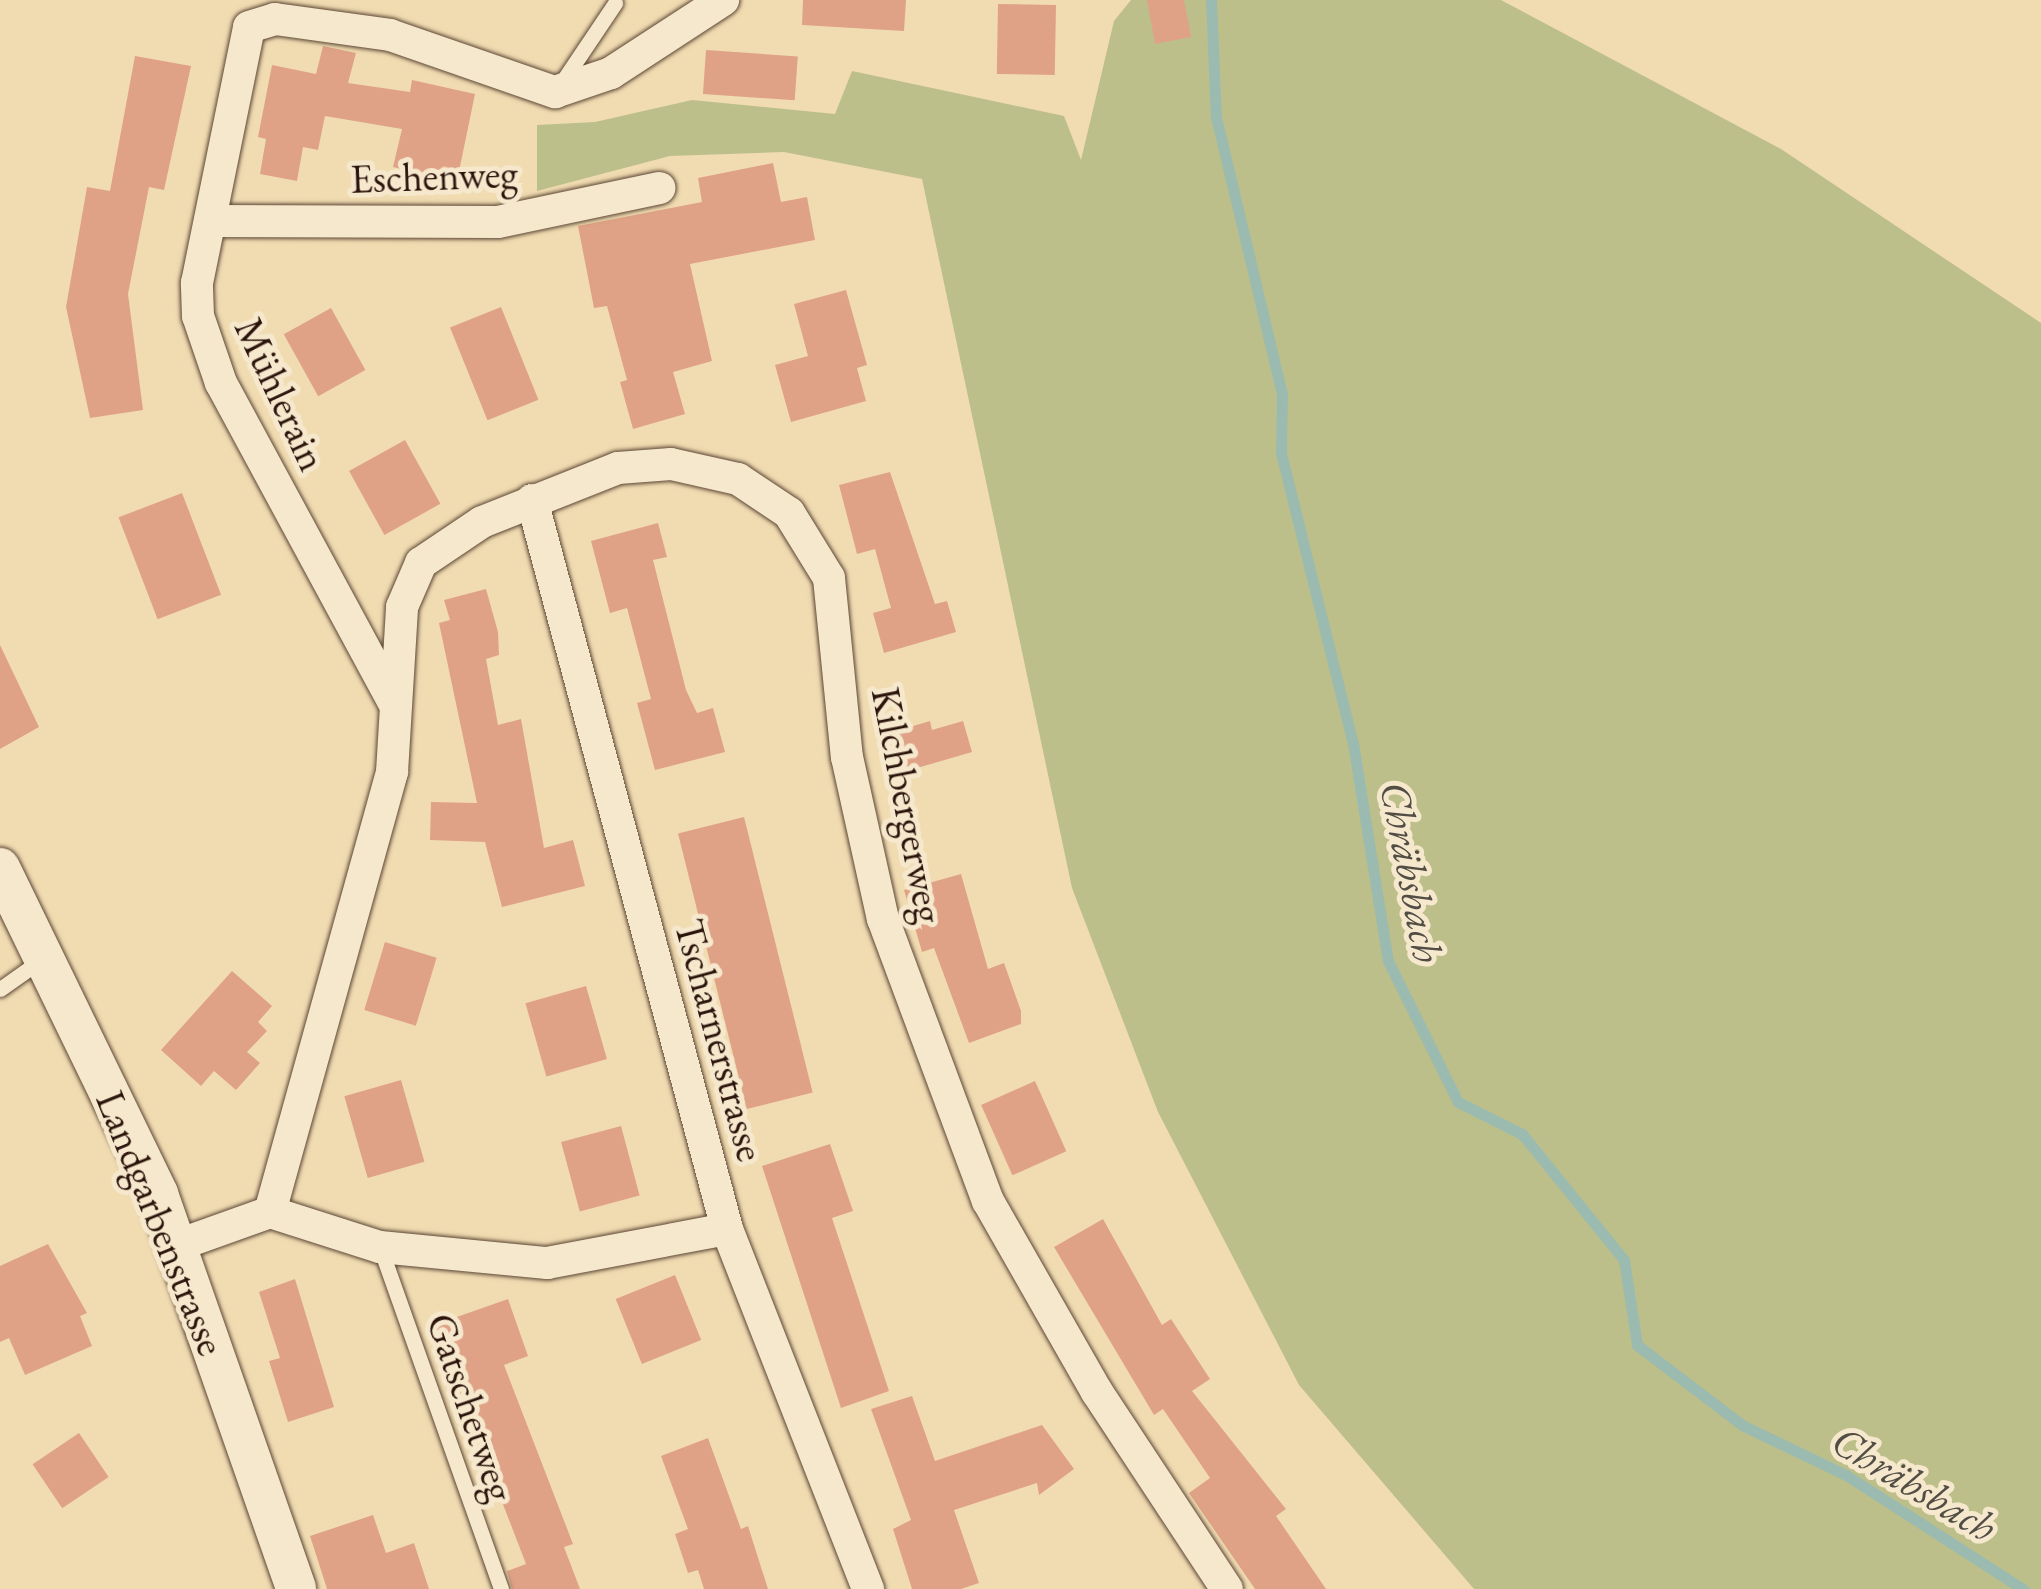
<!DOCTYPE html>
<meta charset="utf-8">
<style>
body{margin:0}
#map{position:relative;width:2041px;height:1589px;overflow:hidden;background:#f1dcb2;font-family:"EB Garamond",serif}
div>[style]{position:absolute}
[style*='--x']{left:calc(var(--x)*1px);top:calc(var(--y)*1px);width:calc(var(--w)*1px);rotate:calc(var(--a)*1deg)}
.green>*{inset:0;background:#bdbf8a}
.stream>*{height:11px;margin:-5.5px;padding:0 5.5px;transform-origin:5.5px;border-radius:5.5px;background:#9bbbb0}
.building>*{inset:0;background:#e0a286;transform-origin:0 0}
.roads{filter:drop-shadow(0 0 2px #5c4635) drop-shadow(0 0 2px #5c4635)}
.service>*{height:15px;margin:-7.5px;padding:0 7.5px;transform-origin:7.5px;border-radius:7.5px;background:#f6e8cd}
.minor>*{height:32px;margin:-16px;padding:0 16px;transform-origin:16px;border-radius:16px;background:#f6e8cd}
.tertiary>*{height:40px;margin:-20px;padding:0 20px;transform-origin:20px;border-radius:20px;background:#f6e8cd}
span{translate:-50% -50%;white-space:nowrap;text-align:center;line-height:1.15;-webkit-text-stroke:10px #f6e8cd;paint-order:stroke}
.street-label{font-size:40px;color:#2b140b}
.water-label{font-size:42px;color:#524e45;font-style:italic}
</style>
<div id="map">
<div class="green">
<i style="clip-path:polygon(1131px 0,1501px 0,1781px 149px,2041px 323px,2041px 1589px,1474px 1589px,1299px 1385px,1158px 1112px,1072px 888px,922px 179px,784px 152px,670px 156px,537px 191px,537px 125px,595px 122px,692px 100px,835px 114px,852px 71px,1064px 116px,1081px 160px,1114px 21px)"></i>
</div>
<div class="stream">
<i style="--x:1211;--y:0;--w:117;--a:87.6"></i>
<i style="--x:1216;--y:117;--w:285;--a:76.6"></i>
<i style="--x:1282;--y:394;--w:59;--a:91"></i>
<i style="--x:1281;--y:453;--w:299;--a:76.1"></i>
<i style="--x:1353;--y:743;--w:221;--a:80.9"></i>
<i style="--x:1388;--y:961;--w:157;--a:63.6"></i>
<i style="--x:1458;--y:1102;--w:72;--a:26.6"></i>
<i style="--x:1522;--y:1134;--w:162;--a:51"></i>
<i style="--x:1624;--y:1260;--w:86;--a:81.3"></i>
<i style="--x:1637;--y:1345;--w:132;--a:37.3"></i>
<i style="--x:1742;--y:1425;--w:115;--a:25.7"></i>
<i style="--x:1846;--y:1475;--w:211;--a:32.8"></i>
</div>
<div class="building">
<i style="clip-path:polygon(803px 0,906px 0,904px 31px,802px 25px)"></i>
<i style="clip-path:polygon(1147px 0,1184px 0,1191px 37px,1155px 44px)"></i>
<i style="left:998px;top:4px;width:58px;height:70px;rotate:1deg"></i>
<i style="clip-path:polygon(323px 46px,356px 53px,348px 83px,410px 92px,412px 80px,475px 94px,457px 181px,393px 167px,402px 129px,325px 116px,318px 150px,303px 147px,297px 181px,260px 174px,266px 139px,258px 137px,272px 65px,316px 74px)"></i>
<i style="left:706px;top:50px;width:92px;height:44px;rotate:4deg"></i>
<i style="clip-path:polygon(135px 56px,191px 66px,164px 190px,149px 187px,128px 294px,143px 410px,90px 418px,66px 307px,87px 187px,110px 191px)"></i>
<i style="clip-path:polygon(773px 163px,781px 202px,807px 197px,815px 240px,690px 264px,712px 361px,673px 372px,685px 414px,633px 429px,620px 382px,627px 380px,607px 306px,594px 308px,578px 226px,702px 202px,698px 178px)"></i>
<i style="clip-path:polygon(846px 290px,867px 365px,857px 368px,866px 401px,791px 422px,775px 365px,808px 356px,794px 304px)"></i>
<i style="left:501px;top:307px;width:100px;height:55px;rotate:68deg"></i>
<i style="left:331px;top:308px;width:71px;height:54px;rotate:61deg"></i>
<i style="left:405px;top:440px;width:73px;height:64px;rotate:61deg"></i>
<i style="clip-path:polygon(890px 472px,935px 604px,947px 601px,956px 632px,884px 653px,873px 613px,891px 608px,875px 549px,857px 554px,839px 485px)"></i>
<i style="left:182px;top:493px;width:109px;height:68px;rotate:69deg"></i>
<i style="clip-path:polygon(658px 523px,667px 557px,653px 560px,686px 690px,697px 713px,713px 708px,725px 752px,655px 770px,637px 703px,651px 699px,627px 608px,610px 613px,591px 541px)"></i>
<i style="clip-path:polygon(486px 589px,498px 632px,499px 655px,486px 659px,498px 725px,521px 719px,544px 848px,573px 840px,585px 886px,502px 907px,485px 842px,430px 840px,431px 802px,477px 803px,439px 623px,450px 620px,444px 600px)"></i>
<i style="clip-path:polygon(0 645px,39px 727px,0 749px)"></i>
<i style="clip-path:polygon(930px 721px,932px 730px,963px 721px,972px 752px,900px 773px,890px 733px)"></i>
<i style="left:744px;top:817px;width:284px;height:68px;rotate:76deg"></i>
<i style="clip-path:polygon(961px 874px,988px 969px,1004px 963px,1021px 1011px,1021px 1024px,969px 1043px,934px 948px,922px 952px,904px 890px)"></i>
<i style="left:385px;top:942px;width:54px;height:71px;rotate:17deg"></i>
<i style="clip-path:polygon(232px 971px,272px 1006px,258px 1022px,267px 1031px,247px 1052px,260px 1063px,236px 1090px,214px 1071px,201px 1086px,161px 1050px)"></i>
<i style="left:586px;top:986px;width:76px;height:63px;rotate:74deg"></i>
<i style="left:401px;top:1080px;width:85px;height:59px;rotate:74deg"></i>
<i style="left:1035px;top:1081px;width:77px;height:59px;rotate:66deg"></i>
<i style="left:621px;top:1126px;width:72px;height:62px;rotate:75deg"></i>
<i style="clip-path:polygon(830px 1144px,853px 1211px,832px 1218px,889px 1391px,841px 1408px,762px 1166px)"></i>
<i style="clip-path:polygon(1103px 1219px,1162px 1325px,1171px 1319px,1210px 1379px,1192px 1391px,1286px 1509px,1276px 1516px,1326px 1589px,1255px 1589px,1189px 1493px,1210px 1478px,1163px 1409px,1154px 1415px,1054px 1247px)"></i>
<i style="clip-path:polygon(48px 1244px,87px 1313px,80px 1316px,92px 1346px,25px 1375px,9px 1338px,0 1342px,0 1266px)"></i>
<i style="left:675px;top:1275px;width:70px;height:64px;rotate:68deg"></i>
<i style="clip-path:polygon(295px 1279px,334px 1407px,288px 1422px,269px 1361px,280px 1358px,259px 1292px)"></i>
<i style="clip-path:polygon(508px 1299px,528px 1356px,504px 1365px,573px 1544px,564px 1547px,580px 1589px,512px 1589px,507px 1571px,526px 1564px,434px 1325px)"></i>
<i style="clip-path:polygon(912px 1396px,935px 1461px,1042px 1425px,1074px 1469px,1039px 1495px,1037px 1483px,954px 1510px,979px 1583px,961px 1589px,912px 1589px,893px 1529px,911px 1520px,871px 1409px)"></i>
<i style="left:79px;top:1433px;width:53px;height:56px;rotate:56deg"></i>
<i style="clip-path:polygon(708px 1438px,741px 1529px,748px 1526px,768px 1589px,704px 1589px,698px 1570px,688px 1573px,675px 1534px,688px 1529px,661px 1456px)"></i>
<i style="clip-path:polygon(373px 1515px,386px 1553px,414px 1543px,429px 1589px,327px 1589px,310px 1536px)"></i>
</div>
<div class="roads">
<div class="service">
<i style="--x:560;--y:85;--w:99;--a:-56.1"></i>
<i style="--x:0;--y:989;--w:50;--a:-35.3"></i>
<i style="--x:380;--y:1247;--w:363;--a:70.5"></i>
</div>
<div class="minor">
<i style="--x:210;--y:221;--w:288;--a:0.2"></i>
<i style="--x:498;--y:222;--w:165;--a:-11.9"></i>
<i style="--x:532;--y:500;--w:755;--a:75.02"></i>
<i style="--x:727;--y:1229;--w:387;--a:68.6"></i>
<i style="--x:393;--y:701;--w:362;--a:-118.4"></i>
<i style="--x:221;--y:383;--w:71;--a:-108.9"></i>
<i style="--x:198;--y:316;--w:33;--a:-92"></i>
<i style="--x:197;--y:283;--w:261;--a:-78.5"></i>
<i style="--x:249;--y:27;--w:27;--a:-17"></i>
<i style="--x:275;--y:19;--w:116;--a:7.9"></i>
<i style="--x:390;--y:35;--w:175;--a:19.1"></i>
<i style="--x:555;--y:92;--w:59;--a:-18.7"></i>
<i style="--x:611;--y:73;--w:134;--a:-33.1"></i>
<i style="--x:270;--y:1212;--w:457;--a:-74.5"></i>
<i style="--x:392;--y:772;--w:165;--a:-86.5"></i>
<i style="--x:402;--y:607;--w:48;--a:-66.6"></i>
<i style="--x:421;--y:563;--w:73;--a:-33.9"></i>
<i style="--x:482;--y:522;--w:146;--a:-21.7"></i>
<i style="--x:618;--y:468;--w:53;--a:-4.3"></i>
<i style="--x:671;--y:464;--w:69;--a:12.6"></i>
<i style="--x:738;--y:479;--w:61;--a:33.7"></i>
<i style="--x:789;--y:513;--w:76;--a:58.4"></i>
<i style="--x:829;--y:578;--w:180;--a:84.3"></i>
<i style="--x:847;--y:757;--w:166;--a:77.5"></i>
<i style="--x:883;--y:919;--w:301;--a:69.6"></i>
<i style="--x:988;--y:1201;--w:220;--a:60.3"></i>
<i style="--x:1097;--y:1392;--w:236;--a:56.6"></i>
<i style="--x:178;--y:1245;--w:98;--a:-19.7"></i>
<i style="--x:270;--y:1212;--w:115;--a:17.7"></i>
<i style="--x:380;--y:1247;--w:168;--a:5.5"></i>
<i style="--x:547;--y:1263;--w:183;--a:-10.7"></i>
</div>
<div class="tertiary">
<i style="--x:0;--y:868;--w:362;--a:64.1"></i>
<i style="--x:158;--y:1194;--w:418;--a:70.7"></i>
</div>
</div>
<div class="street-label">
<span style="left:434px;top:176px;rotate:-2deg">Eschenweg</span>
<span style="left:281px;top:394px;rotate:65deg">Mühlerain</span>
<span style="left:908px;top:805px;rotate:79deg">Kilchbergerweg</span>
<span style="left:720px;top:1040px;rotate:75deg">Tscharnerstrasse</span>
<span style="left:161px;top:1223px;rotate:68deg">Landgarbenstrasse</span>
<span style="left:471px;top:1407px;rotate:71deg">Gatschetweg</span>
</div>
<div class="water-label">
<span style="left:1411px;top:872px;rotate:79deg">Chräbsbach</span>
<span style="left:1914px;top:1484px;rotate:31deg">Chräbsbach</span>
</div>
</div>
